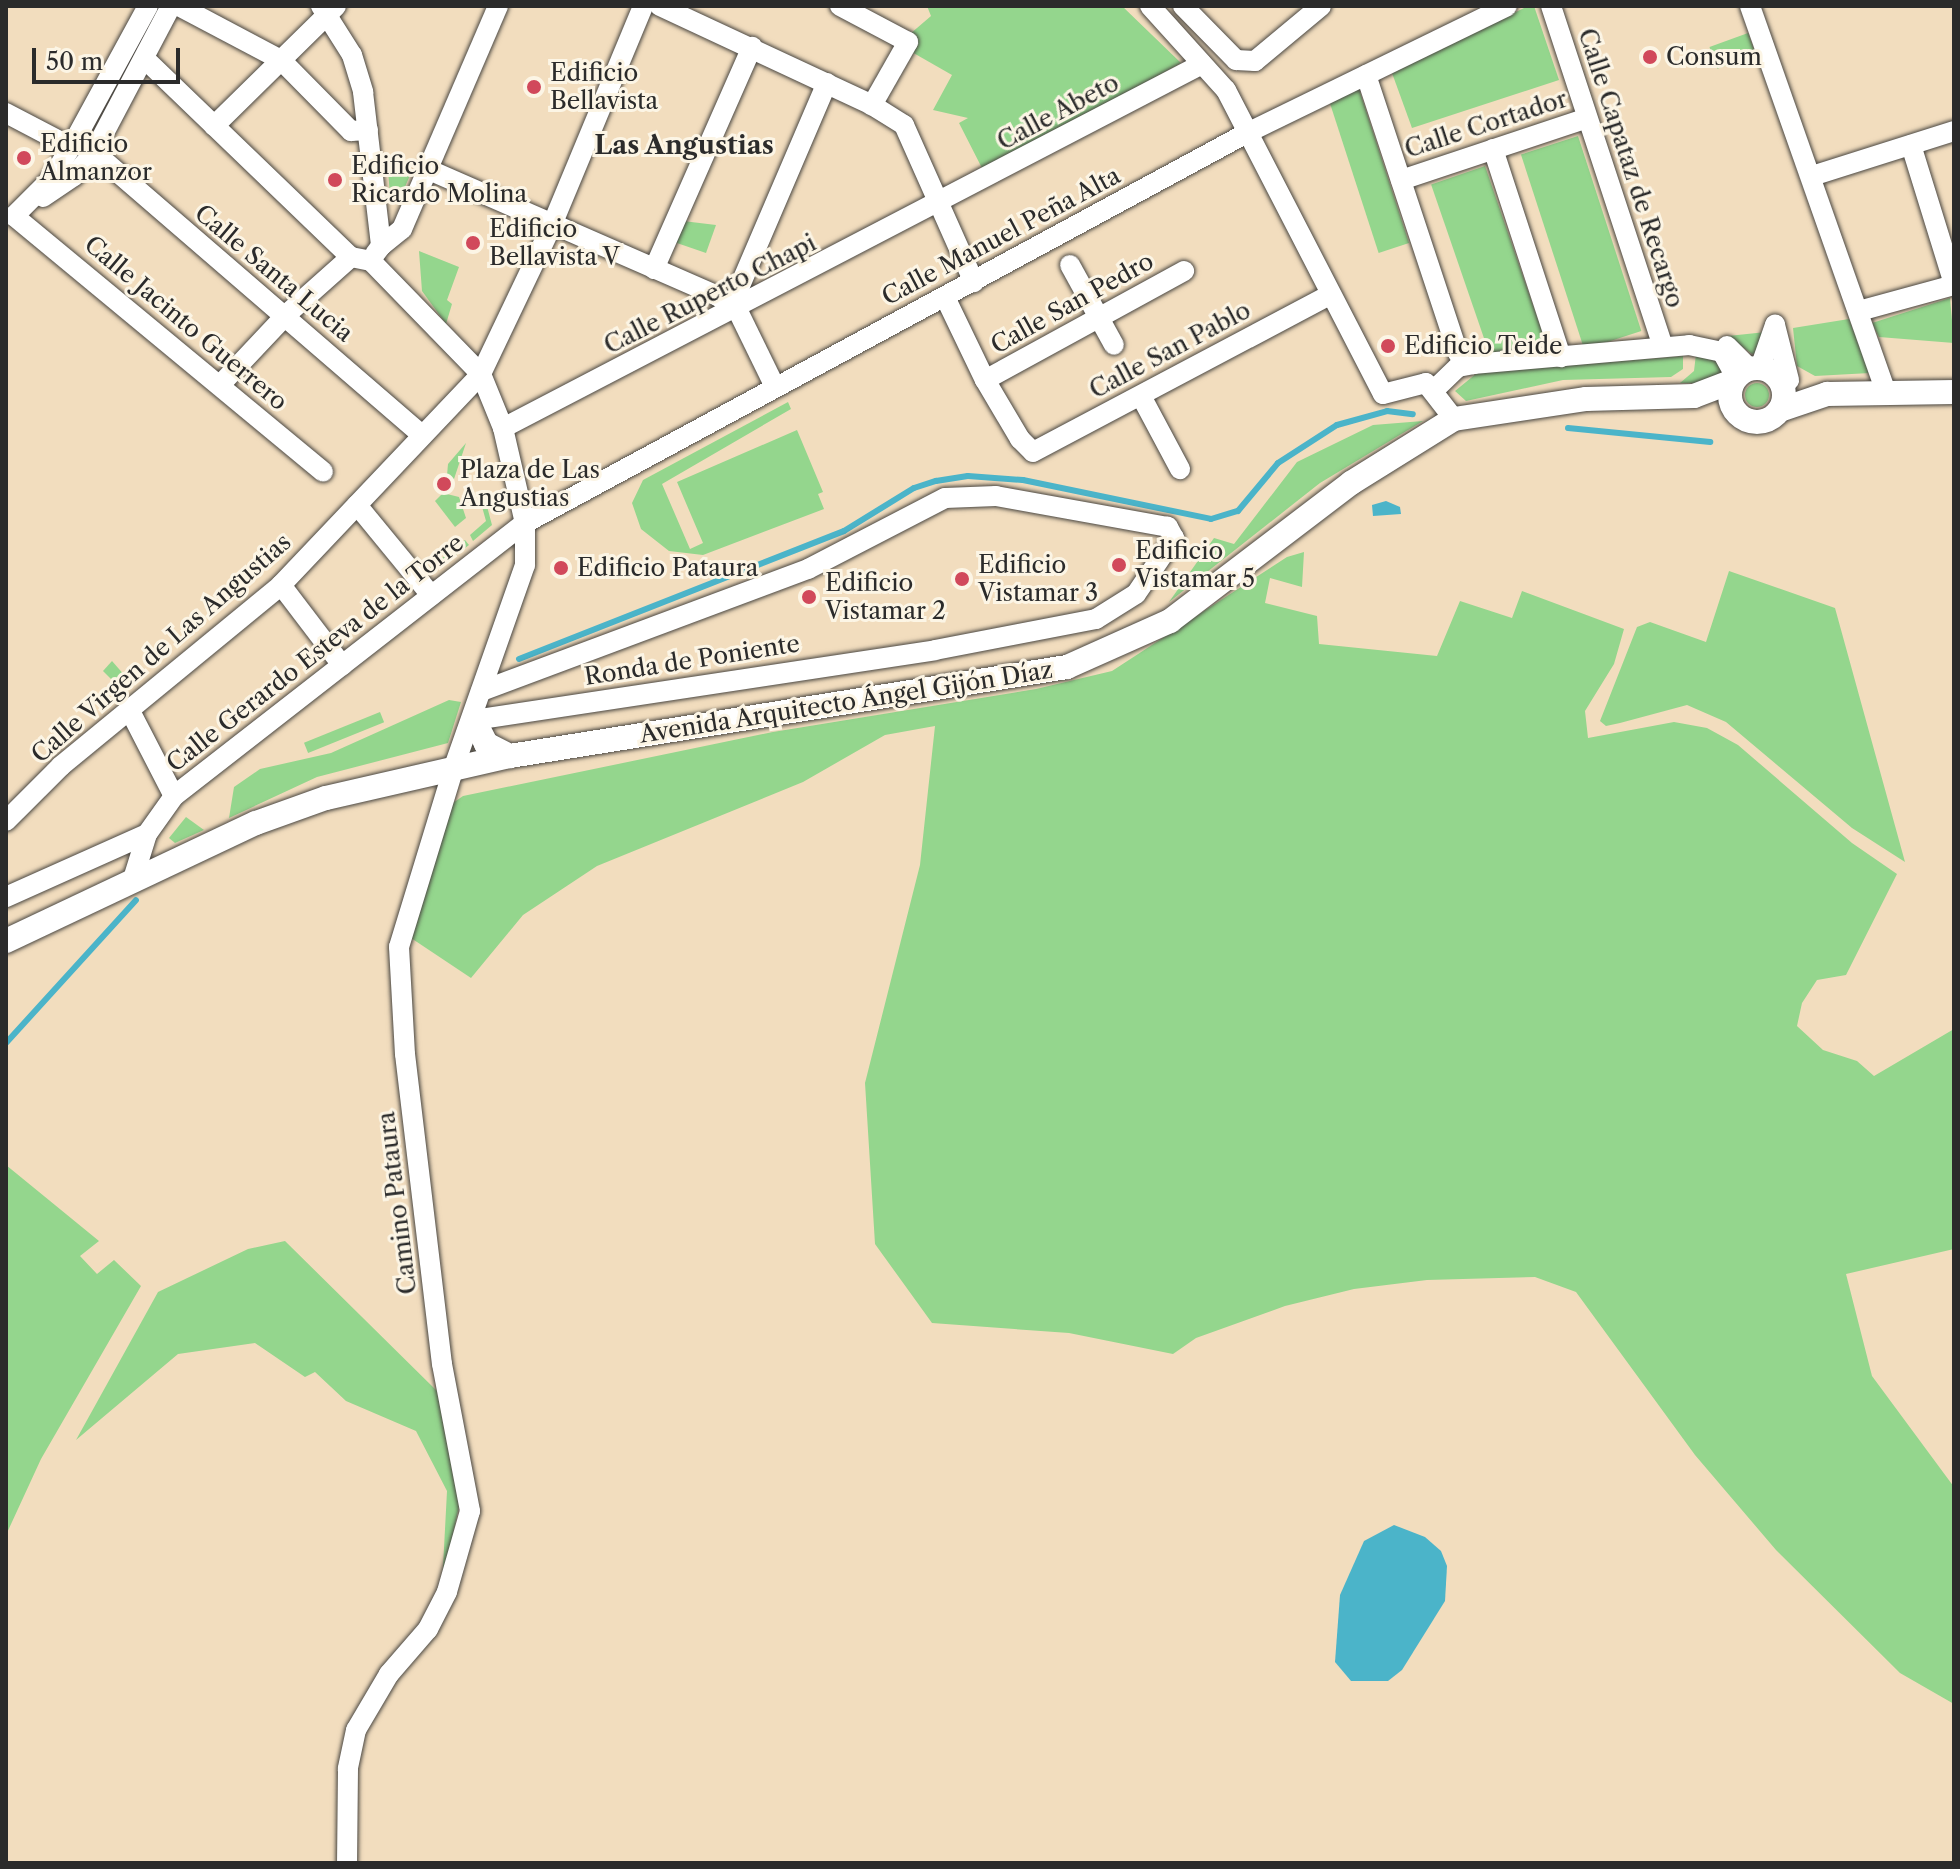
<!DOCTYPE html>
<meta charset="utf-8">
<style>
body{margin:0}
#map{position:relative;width:1960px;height:1869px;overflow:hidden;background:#f2ddbe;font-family:"Libre Caslon Text",serif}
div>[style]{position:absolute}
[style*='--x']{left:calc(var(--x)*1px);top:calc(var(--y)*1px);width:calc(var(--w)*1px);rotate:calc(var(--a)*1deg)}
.green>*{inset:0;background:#94d68d;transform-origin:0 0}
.round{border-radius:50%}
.water>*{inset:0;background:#4bb4c9}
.stream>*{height:6px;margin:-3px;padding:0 3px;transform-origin:3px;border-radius:3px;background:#4bb4c9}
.roads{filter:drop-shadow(0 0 2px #494641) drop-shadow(0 0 2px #494641)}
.minor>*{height:20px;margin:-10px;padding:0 10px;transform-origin:10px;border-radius:10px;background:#fff}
.major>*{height:24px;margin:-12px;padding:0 12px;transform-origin:12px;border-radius:12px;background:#fff}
.major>.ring{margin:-12px;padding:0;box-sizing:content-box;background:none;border:24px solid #fff;border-radius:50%}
.dots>*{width:22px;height:22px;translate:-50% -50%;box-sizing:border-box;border:4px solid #fcf5e5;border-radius:50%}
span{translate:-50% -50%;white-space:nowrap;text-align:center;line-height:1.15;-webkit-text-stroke:6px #fcf5e5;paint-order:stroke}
.poi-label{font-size:24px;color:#2b2b2b}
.left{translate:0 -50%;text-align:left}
.street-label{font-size:24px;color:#2b2b2b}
.neighbourhood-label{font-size:26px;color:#2b2b2b;font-weight:700}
.frame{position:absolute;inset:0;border:8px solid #2b2b2b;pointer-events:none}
.scale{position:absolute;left:32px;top:48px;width:148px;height:36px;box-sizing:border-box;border:4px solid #2b2b2b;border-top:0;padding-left:10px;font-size:24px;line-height:28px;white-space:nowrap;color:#2b2b2b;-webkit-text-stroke:6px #fcf5e5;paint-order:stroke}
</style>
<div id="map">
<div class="green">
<i style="clip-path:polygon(927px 6px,1122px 6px,1181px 63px,984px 172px,959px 123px,968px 118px,933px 110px,952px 75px,910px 51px,918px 39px,910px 34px,931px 16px)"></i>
<i style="clip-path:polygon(1528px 6px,1534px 6px,1559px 80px,1412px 128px,1392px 73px)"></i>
<i style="left:1748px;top:33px;width:23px;height:41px;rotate:70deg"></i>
<i style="left:1359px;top:89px;width:162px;height:32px;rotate:72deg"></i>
<i style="left:1578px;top:136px;width:205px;height:60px;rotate:72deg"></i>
<i style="clip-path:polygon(387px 160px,411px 173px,401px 196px,390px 194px)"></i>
<i style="left:1485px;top:166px;width:186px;height:57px;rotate:71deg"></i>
<i style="clip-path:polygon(683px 221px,716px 225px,706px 253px,674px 242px)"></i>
<i style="clip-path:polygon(419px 251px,459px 267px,447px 300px,452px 304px,446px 324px,422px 291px)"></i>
<i style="clip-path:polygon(1950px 298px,1954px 343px,1879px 337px,1872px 323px)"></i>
<i style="clip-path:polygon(1849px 319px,1870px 373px,1815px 376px,1797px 366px,1793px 328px)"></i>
<i style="clip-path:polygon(1766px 332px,1758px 353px,1752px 354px,1728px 336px)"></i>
<i style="clip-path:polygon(1696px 354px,1712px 354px,1723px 371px,1714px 383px,1680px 383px,1694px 371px)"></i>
<i style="clip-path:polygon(1683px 356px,1683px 369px,1671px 377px,1563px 380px,1466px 401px,1455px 391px,1477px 373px)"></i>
<i class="round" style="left:1745px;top:383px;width:24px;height:24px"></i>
<i style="clip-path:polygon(788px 402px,791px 409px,662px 484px,690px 549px,703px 543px,677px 482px,797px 430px,823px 492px,818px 494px,824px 509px,703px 555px,669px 551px,641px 529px,632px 503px,643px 480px)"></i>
<i style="clip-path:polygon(1423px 421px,1320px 483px,1169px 602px,1214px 538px,1234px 544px,1297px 462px,1373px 425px)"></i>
<i style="clip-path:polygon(466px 443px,451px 488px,446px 487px,448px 464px)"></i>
<i style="clip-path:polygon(443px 493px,459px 497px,466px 518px,455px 527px,435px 501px)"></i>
<i style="clip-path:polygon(484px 495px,492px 525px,473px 541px,470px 535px,486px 521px,479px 496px)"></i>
<i style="clip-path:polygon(465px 540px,469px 545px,431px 574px,424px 572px)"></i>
<i style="clip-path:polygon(1304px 552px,1302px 587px,1270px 578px,1265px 603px,1317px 616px,1319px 644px,1437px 656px,1460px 601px,1512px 618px,1522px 591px,1624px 629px,1614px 664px,1585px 711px,1588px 738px,1674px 722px,1707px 728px,1738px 745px,1852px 843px,1897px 874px,1846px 975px,1817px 980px,1802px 1003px,1797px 1026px,1823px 1050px,1857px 1061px,1874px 1076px,1954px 1029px,1954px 1249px,1846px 1274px,1872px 1376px,1954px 1487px,1954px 1704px,1900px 1673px,1776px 1550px,1695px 1455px,1576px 1292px,1535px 1277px,1427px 1280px,1354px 1289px,1285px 1306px,1196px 1338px,1173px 1354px,1069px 1333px,932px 1323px,875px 1244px,865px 1083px,920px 865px,935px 726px,885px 735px,803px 782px,597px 866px,523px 915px,471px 978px,411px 938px,453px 803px,463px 796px,773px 732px,1036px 689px,1112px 671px,1287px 557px)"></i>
<i style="clip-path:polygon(1729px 571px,1835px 608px,1905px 862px,1852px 828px,1726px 722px,1687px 705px,1620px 723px,1606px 726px,1600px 721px,1637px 627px,1650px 622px,1706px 642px)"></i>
<i style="clip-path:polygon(112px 661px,133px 685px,125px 693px,103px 671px)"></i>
<i style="clip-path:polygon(449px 700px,461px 702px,448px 743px,317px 777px,229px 818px,234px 787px,260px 769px,331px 753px)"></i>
<i style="left:380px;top:712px;width:11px;height:82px;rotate:68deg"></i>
<i style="clip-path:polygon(186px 817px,204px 830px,175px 843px,169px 838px)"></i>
<i style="clip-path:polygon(6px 1165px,99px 1241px,80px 1256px,97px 1274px,114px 1260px,141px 1286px,41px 1459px,6px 1535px)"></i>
<i style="clip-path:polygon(285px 1241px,437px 1391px,459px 1506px,442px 1586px,447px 1491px,416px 1431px,346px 1401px,315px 1372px,305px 1377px,255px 1343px,178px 1354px,76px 1440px,158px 1292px,248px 1249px)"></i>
</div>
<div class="water">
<i style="clip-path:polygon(1386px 501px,1400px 507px,1401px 514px,1373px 516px,1372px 505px)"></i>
<i style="clip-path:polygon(1394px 1525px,1425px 1537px,1441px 1551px,1447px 1566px,1445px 1601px,1402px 1670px,1388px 1681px,1351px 1681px,1335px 1662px,1340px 1595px,1364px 1541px)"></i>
</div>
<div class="stream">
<i style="--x:1568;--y:428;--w:143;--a:5.6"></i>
<i style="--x:519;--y:659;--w:349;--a:-21.5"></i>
<i style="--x:844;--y:531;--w:82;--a:-31.6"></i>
<i style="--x:914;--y:488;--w:23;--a:-18"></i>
<i style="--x:936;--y:481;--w:32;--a:-9"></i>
<i style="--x:968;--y:476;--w:55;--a:4.2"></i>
<i style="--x:1023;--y:480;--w:192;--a:11.7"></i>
<i style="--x:1211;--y:519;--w:28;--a:-17"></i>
<i style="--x:1238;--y:511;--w:62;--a:-50.2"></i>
<i style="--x:1278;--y:463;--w:70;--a:-32.8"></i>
<i style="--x:1337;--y:425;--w:52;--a:-15.6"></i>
<i style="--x:1387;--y:411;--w:26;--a:7"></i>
<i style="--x:6;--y:1043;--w:193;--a:-47.7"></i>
</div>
<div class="roads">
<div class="minor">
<i style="--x:148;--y:6;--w:161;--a:118.6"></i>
<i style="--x:71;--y:147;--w:39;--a:122"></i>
<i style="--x:50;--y:180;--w:51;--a:135"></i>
<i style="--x:14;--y:216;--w:401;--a:39.6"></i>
<i style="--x:179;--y:6;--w:115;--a:27.9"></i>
<i style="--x:281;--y:60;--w:100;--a:45.4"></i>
<i style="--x:351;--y:131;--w:17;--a:-3"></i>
<i style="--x:321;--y:6;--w:58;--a:57.7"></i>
<i style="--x:352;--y:55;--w:39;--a:73"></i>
<i style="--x:363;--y:92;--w:155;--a:83.3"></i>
<i style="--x:381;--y:246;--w:10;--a:127"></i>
<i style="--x:660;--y:6;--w:234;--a:25"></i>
<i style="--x:872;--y:105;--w:38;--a:32"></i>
<i style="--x:904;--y:125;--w:172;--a:66"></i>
<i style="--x:840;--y:6;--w:77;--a:27.9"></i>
<i style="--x:908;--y:42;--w:73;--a:119.7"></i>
<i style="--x:1150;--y:6;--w:113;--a:47.9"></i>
<i style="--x:1226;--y:90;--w:342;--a:62.7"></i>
<i style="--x:1383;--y:394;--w:44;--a:-14.3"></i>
<i style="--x:1426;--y:383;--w:46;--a:52.1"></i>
<i style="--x:1183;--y:6;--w:76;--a:45.5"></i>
<i style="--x:1236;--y:60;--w:19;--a:3"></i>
<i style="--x:1255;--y:61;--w:86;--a:-39.8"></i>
<i style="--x:1551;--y:6;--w:359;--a:71.8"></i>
<i style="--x:1750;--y:6;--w:409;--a:70.6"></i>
<i style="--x:146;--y:60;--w:284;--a:43.9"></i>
<i style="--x:351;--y:257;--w:20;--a:11"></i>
<i style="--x:371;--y:261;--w:158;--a:45.8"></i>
<i style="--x:481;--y:374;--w:58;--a:67.8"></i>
<i style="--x:503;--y:428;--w:98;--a:77"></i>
<i style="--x:525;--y:523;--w:42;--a:90"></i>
<i style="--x:525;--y:565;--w:214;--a:109.4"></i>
<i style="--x:454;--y:767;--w:188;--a:107"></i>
<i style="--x:399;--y:947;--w:107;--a:86.8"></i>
<i style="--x:405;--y:1054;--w:312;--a:83.2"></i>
<i style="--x:442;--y:1364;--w:150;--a:79.2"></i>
<i style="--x:470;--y:1511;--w:84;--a:105.9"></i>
<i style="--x:447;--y:1592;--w:42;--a:117.2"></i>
<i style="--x:428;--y:1629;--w:60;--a:130.9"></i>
<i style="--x:389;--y:1674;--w:65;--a:120.5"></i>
<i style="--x:356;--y:1730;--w:40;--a:102"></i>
<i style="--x:348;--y:1769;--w:94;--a:90.6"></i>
<i style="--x:1366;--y:75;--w:293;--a:71.7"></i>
<i style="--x:1458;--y:353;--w:19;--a:36"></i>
<i style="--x:6;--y:113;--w:73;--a:27.6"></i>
<i style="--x:214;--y:126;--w:171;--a:-44.5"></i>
<i style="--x:1911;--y:145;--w:145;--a:72.8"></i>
<i style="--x:1493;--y:149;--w:219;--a:71.9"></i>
<i style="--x:94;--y:152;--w:432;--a:40.8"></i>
<i style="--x:427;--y:169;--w:315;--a:23.6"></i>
<i style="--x:716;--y:295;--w:25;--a:34"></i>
<i style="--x:737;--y:309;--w:87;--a:64"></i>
<i style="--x:1812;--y:176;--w:149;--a:-17.6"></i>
<i style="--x:1401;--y:180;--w:196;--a:-18.4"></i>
<i style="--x:43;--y:197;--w:37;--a:-34"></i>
<i style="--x:74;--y:176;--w:31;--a:-50"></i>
<i style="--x:94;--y:152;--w:165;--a:-62.2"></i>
<i style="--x:381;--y:246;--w:27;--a:-39"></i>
<i style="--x:402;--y:229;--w:243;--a:-66.7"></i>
<i style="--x:1070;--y:265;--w:91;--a:61.2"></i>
<i style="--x:654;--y:269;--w:243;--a:-66.2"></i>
<i style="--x:945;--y:297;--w:92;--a:64.3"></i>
<i style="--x:985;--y:380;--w:69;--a:59.3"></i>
<i style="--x:1020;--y:439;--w:18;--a:45"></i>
<i style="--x:1033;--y:452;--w:337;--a:-27.9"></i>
<i style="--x:737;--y:309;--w:21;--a:-85"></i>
<i style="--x:739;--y:288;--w:223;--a:-66.8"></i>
<i style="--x:1859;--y:311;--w:98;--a:-15.3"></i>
<i style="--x:1775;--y:325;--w:57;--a:75.7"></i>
<i style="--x:1727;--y:346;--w:33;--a:45"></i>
<i style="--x:1760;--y:368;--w:46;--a:-70.8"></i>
<i style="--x:985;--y:380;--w:227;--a:-28.7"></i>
<i style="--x:221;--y:384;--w:96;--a:-46.7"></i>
<i style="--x:287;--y:314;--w:86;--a:-41.7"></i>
<i style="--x:1433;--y:391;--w:35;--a:-44"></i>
<i style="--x:1458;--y:367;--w:15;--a:-11"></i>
<i style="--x:1473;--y:364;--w:217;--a:-5"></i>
<i style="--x:1689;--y:345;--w:34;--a:12"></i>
<i style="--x:1722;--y:352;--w:29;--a:61"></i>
<i style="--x:1141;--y:396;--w:83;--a:61.9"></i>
<i style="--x:503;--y:428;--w:788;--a:-27.51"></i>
<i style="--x:357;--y:505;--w:117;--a:50.6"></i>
<i style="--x:281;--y:585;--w:101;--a:52.7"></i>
<i style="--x:129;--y:709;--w:98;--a:62.7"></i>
<i style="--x:474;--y:720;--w:466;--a:-8.6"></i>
<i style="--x:935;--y:650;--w:164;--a:-10.9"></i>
<i style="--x:1096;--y:619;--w:47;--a:-32"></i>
<i style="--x:1136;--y:594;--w:68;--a:-55.8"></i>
<i style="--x:1174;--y:538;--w:13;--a:-119"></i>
<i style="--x:1168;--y:527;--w:175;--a:-169.8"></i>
<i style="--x:996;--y:496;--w:51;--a:177.8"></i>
<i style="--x:945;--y:498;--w:154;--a:152.6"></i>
<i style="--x:808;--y:569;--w:349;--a:159.5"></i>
<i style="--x:6;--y:821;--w:78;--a:-45"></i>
<i style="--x:61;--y:766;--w:285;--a:-39.4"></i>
<i style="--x:281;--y:585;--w:291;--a:-46.5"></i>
<i style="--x:481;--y:374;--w:165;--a:-64.5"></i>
<i style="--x:552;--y:225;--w:237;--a:-67.4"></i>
<i style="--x:133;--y:879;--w:47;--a:-72.7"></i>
<i style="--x:147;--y:834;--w:47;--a:-54.6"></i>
<i style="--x:174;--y:796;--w:445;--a:-37.9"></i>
<i style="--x:525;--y:523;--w:821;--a:-28.38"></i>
<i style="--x:1247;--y:133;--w:289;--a:-26"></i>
<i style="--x:6;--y:897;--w:154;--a:-24.1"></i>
</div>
<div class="major">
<i class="ring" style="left:1730px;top:368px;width:30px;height:30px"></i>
<i style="--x:1780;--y:410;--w:50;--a:-18.8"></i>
<i style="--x:1827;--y:394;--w:127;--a:-0.9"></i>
<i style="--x:474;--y:720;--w:27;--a:63"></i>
<i style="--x:486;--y:744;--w:27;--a:27"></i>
<i style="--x:6;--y:941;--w:276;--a:-25.3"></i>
<i style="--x:256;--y:823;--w:74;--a:-19.7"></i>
<i style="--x:326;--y:798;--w:189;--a:-12.9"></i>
<i style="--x:510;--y:756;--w:564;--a:-9.08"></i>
<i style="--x:1067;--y:667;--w:113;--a:-24.1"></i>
<i style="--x:1170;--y:621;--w:228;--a:-37.3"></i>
<i style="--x:1351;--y:483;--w:121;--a:-31.9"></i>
<i style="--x:1454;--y:419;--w:134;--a:-8.6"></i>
<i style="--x:1586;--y:399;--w:108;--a:-1.6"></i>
<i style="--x:1694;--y:396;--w:42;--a:-21"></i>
</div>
</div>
<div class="dots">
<i style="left:1650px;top:57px;background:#d1495b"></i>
<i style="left:534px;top:87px;background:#d1495b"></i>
<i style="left:24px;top:158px;background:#d1495b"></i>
<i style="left:335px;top:180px;background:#d1495b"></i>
<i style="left:473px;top:243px;background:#d1495b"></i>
<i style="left:1388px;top:346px;background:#d1495b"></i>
<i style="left:444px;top:484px;background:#d1495b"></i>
<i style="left:1119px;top:565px;background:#d1495b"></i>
<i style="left:561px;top:568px;background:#d1495b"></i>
<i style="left:962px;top:579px;background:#d1495b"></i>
<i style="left:809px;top:597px;background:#d1495b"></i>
</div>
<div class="poi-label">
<span class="left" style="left:1666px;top:57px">Consum</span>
<span class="left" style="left:550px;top:87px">Edificio<br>Bellavista</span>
<span class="left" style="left:40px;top:158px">Edificio<br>Almanzor</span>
<span class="left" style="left:351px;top:180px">Edificio<br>Ricardo Molina</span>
<span class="left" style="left:489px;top:243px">Edificio<br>Bellavista V</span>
<span class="left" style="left:1404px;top:346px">Edificio Teide</span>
<span class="left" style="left:460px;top:484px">Plaza de Las<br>Angustias</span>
<span class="left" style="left:1135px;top:565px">Edificio<br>Vistamar 5</span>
<span class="left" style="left:978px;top:579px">Edificio<br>Vistamar 3</span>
<span class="left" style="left:577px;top:568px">Edificio Pataura</span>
<span class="left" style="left:825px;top:597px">Edificio<br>Vistamar 2</span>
</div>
<div class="street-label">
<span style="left:1058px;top:112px;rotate:-28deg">Calle Abeto</span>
<span style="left:1486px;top:124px;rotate:-18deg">Calle Cortador</span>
<span style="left:1631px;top:168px;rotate:72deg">Calle Capataz de Recargo</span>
<span style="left:1001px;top:236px;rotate:-28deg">Calle Manuel Peña Alta</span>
<span style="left:274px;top:273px;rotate:40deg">Calle Santa Lucia</span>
<span style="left:710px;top:294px;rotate:-27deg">Calle Ruperto Chapi</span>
<span style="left:1072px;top:303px;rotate:-29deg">Calle San Pedro</span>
<span style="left:186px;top:323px;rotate:40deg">Calle Jacinto Guerrero</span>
<span style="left:1170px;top:350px;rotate:-28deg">Calle San Pablo</span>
<span style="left:161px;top:648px;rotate:-41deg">Calle Virgen de Las Angustias</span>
<span style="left:315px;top:653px;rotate:-38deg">Calle Gerardo Esteva de la Torre</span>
<span style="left:692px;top:660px;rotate:-9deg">Ronda de Poniente</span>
<span style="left:846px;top:702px;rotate:-9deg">Avenida Arquitecto Ángel Gijón Díaz</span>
<span style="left:397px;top:1203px;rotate:-97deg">Camino Pataura</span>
</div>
<div class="neighbourhood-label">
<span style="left:684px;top:146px">Las Angustias</span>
</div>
<div class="frame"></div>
<div class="scale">50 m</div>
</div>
